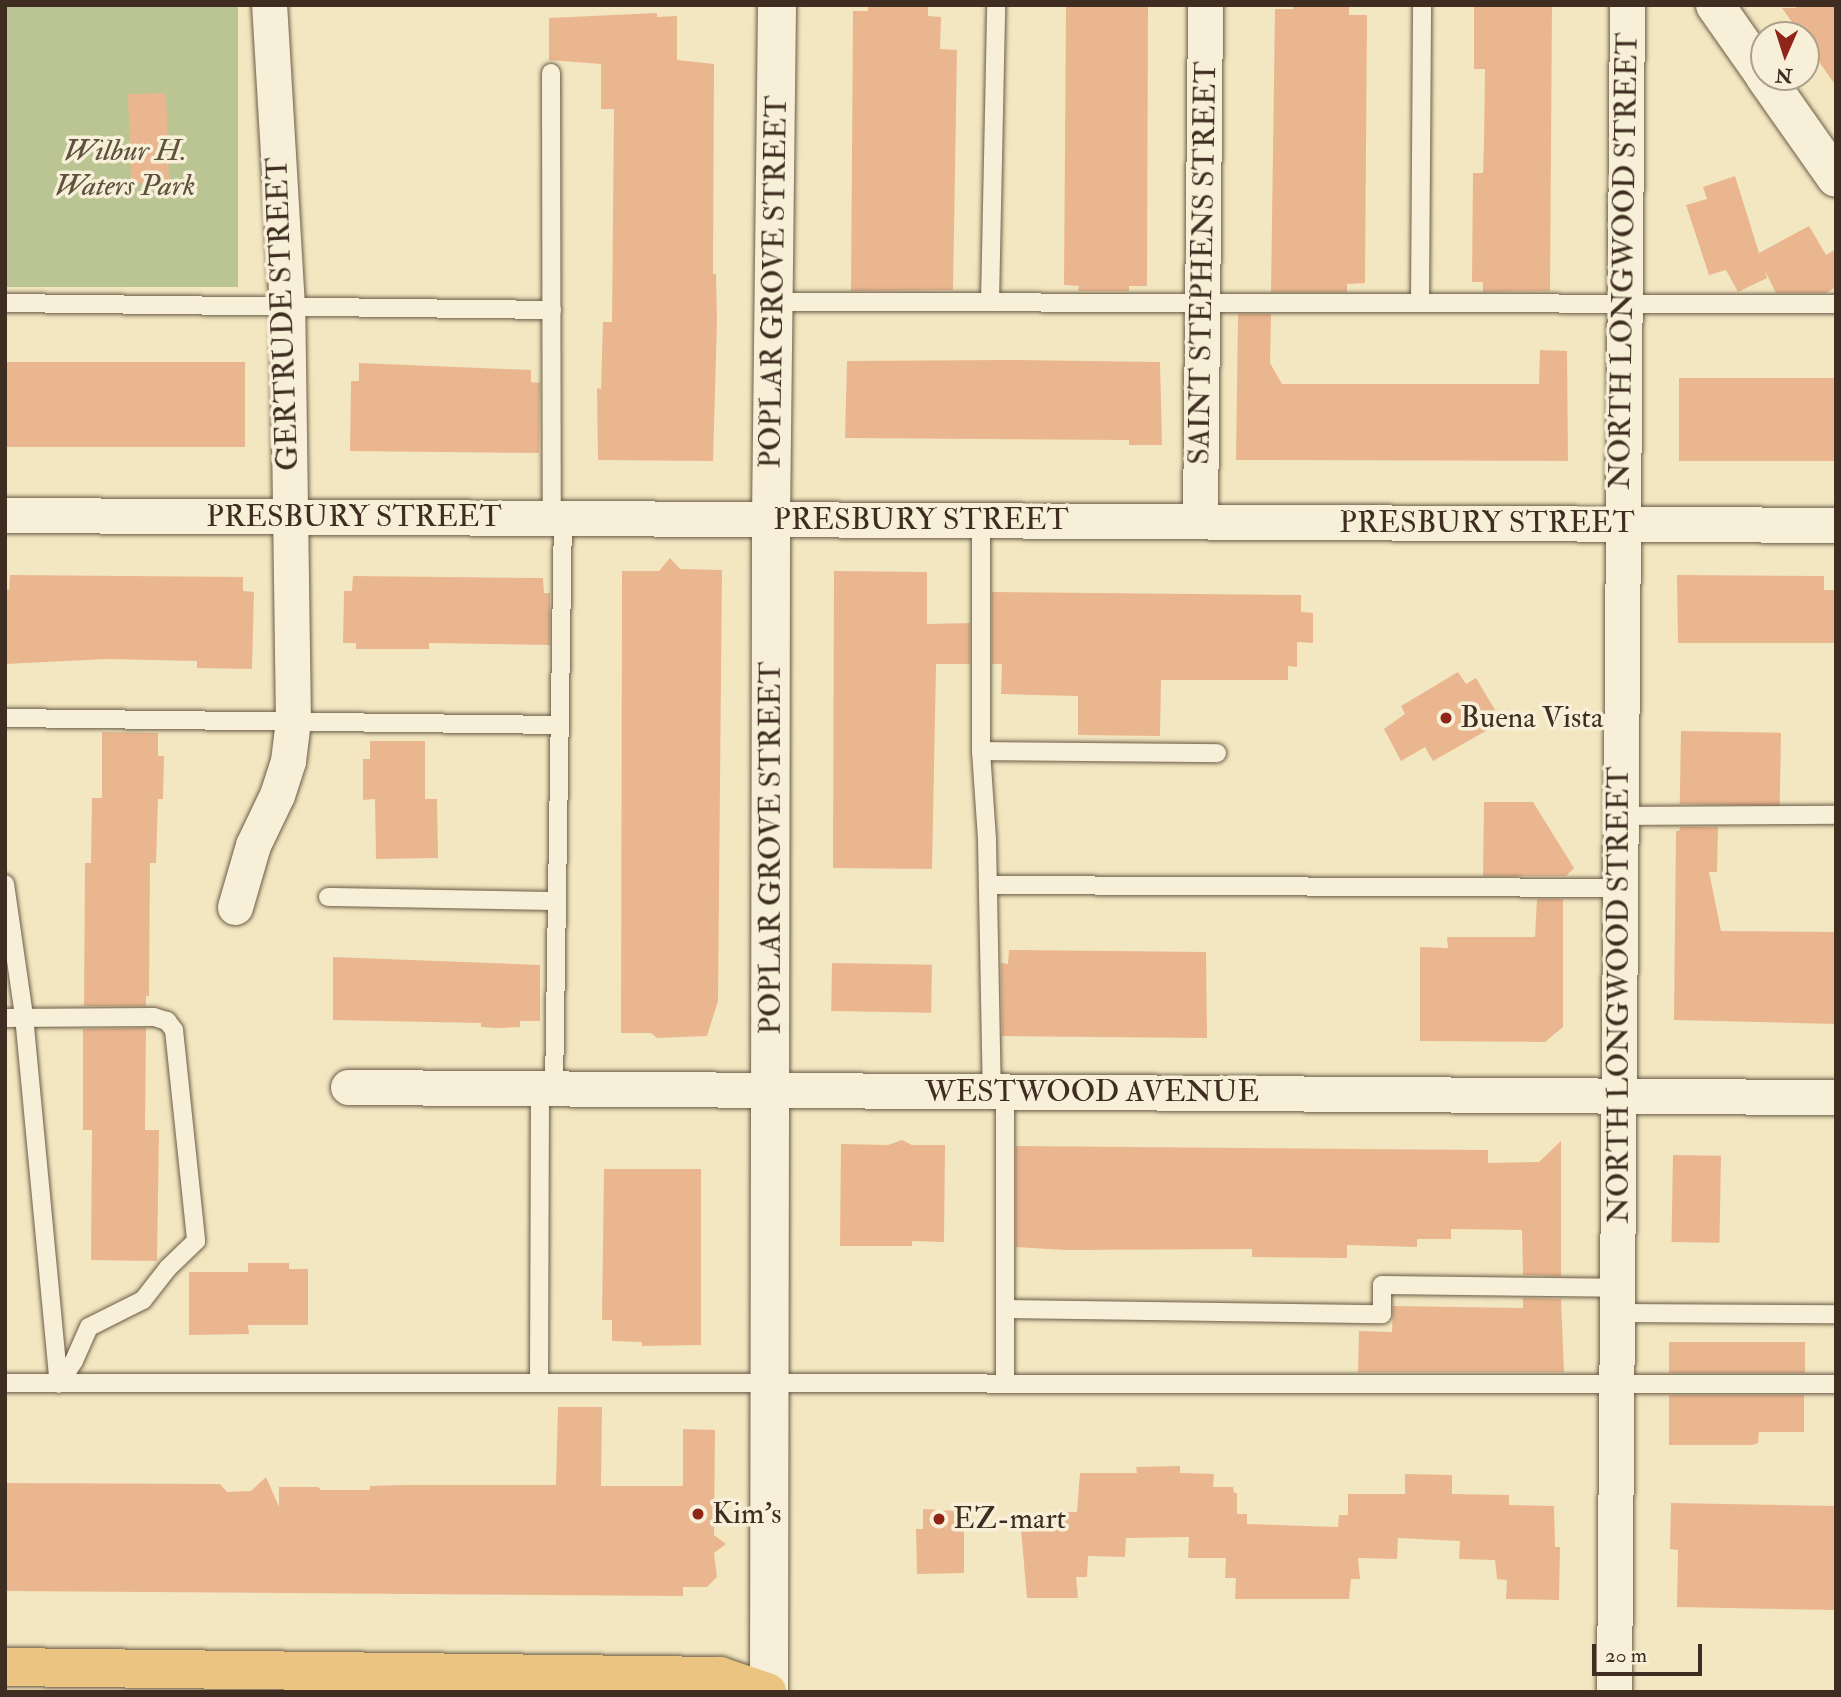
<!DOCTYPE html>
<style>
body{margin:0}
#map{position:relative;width:1841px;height:1697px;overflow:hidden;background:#f3e7c1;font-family:"IM FELL Double Pica",serif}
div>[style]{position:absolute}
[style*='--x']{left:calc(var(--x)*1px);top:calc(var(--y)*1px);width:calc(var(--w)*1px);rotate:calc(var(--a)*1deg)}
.green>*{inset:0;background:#bac593;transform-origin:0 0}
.building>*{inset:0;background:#eab68f;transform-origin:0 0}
.roads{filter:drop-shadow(0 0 2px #6b5c48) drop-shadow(0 0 2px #6b5c48)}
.service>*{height:18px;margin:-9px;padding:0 9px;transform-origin:9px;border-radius:9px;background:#f7efd7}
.minor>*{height:35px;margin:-17.5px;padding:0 17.5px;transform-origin:17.5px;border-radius:17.5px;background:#f7efd7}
.tertiary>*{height:38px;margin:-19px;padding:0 19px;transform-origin:19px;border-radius:19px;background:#f7efd7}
.secondary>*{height:38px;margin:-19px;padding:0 19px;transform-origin:19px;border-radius:19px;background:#f7efd7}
.primary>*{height:38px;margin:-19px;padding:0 19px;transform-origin:19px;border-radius:19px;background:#eac480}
.dots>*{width:19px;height:19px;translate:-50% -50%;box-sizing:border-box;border:4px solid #f7efd7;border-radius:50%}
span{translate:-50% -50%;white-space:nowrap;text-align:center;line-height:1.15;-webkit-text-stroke:7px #f7efd7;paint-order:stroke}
.park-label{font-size:30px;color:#5d533d;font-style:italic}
.street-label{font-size:30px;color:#3e2d20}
.poi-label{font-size:30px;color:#3e2d20}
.left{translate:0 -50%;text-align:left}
.frame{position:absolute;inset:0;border:7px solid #3e2d20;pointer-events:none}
.north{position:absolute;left:1750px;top:21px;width:70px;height:70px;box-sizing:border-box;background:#f7efd7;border:2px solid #ada18e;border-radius:50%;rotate:183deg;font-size:19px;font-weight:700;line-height:28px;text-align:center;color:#3e2d20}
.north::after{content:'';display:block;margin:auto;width:24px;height:32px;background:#8f2418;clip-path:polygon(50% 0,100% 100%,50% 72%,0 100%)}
.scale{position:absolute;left:1592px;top:1644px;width:110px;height:32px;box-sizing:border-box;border:4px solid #3e2d20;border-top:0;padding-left:9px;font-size:21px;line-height:24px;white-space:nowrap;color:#3e2d20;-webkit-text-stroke:5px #f7efd7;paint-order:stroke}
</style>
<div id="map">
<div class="green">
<i style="left:5px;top:5px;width:233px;height:282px"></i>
</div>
<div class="building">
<i style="clip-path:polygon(868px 5px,928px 5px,928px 16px,941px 17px,940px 49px,957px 50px,953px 290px,851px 291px,853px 11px,868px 11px)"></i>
<i style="clip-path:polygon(1148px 5px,1147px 286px,1129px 286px,1129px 291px,1078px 291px,1079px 286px,1064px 285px,1066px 7px)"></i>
<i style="clip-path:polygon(1293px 5px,1349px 5px,1349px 15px,1367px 15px,1365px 283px,1347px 284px,1347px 292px,1271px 292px,1275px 9px,1293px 9px)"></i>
<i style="clip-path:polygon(1474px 5px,1552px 5px,1550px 291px,1483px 292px,1483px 282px,1472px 282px,1473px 173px,1483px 173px,1484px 143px,1485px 69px,1474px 69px)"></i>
<i style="clip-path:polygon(1796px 5px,1836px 5px,1836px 86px,1806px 43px,1806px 35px,1801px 35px,1782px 8px,1796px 8px)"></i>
<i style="clip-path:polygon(657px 13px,657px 17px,677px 16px,677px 60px,714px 64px,713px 274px,716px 274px,717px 320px,713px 461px,598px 460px,597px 388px,601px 389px,603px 322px,612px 322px,614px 109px,601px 109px,601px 64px,549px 60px,549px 18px)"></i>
<i style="left:166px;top:93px;width:89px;height:38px;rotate:88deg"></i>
<i style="clip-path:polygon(1735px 176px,1759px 253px,1809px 226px,1826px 255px,1836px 249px,1836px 287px,1826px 293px,1776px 293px,1765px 271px,1767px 278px,1738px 292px,1726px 270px,1709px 275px,1686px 205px,1707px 199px,1703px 187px)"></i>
<i style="clip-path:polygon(1238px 314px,1271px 314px,1270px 363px,1282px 384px,1539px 384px,1540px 350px,1567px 351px,1568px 461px,1236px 460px)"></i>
<i style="clip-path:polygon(1009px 360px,1160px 362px,1162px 445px,1129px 445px,1129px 440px,845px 438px,847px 361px)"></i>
<i style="left:5px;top:362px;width:240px;height:85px"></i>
<i style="clip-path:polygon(359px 363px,531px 370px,531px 382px,540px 383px,539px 453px,350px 451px,351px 381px,359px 381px)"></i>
<i style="left:1679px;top:378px;width:157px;height:83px"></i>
<i style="clip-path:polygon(670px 558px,680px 569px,722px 570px,718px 1001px,707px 1036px,657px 1038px,651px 1033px,621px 1033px,622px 571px,659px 571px)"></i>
<i style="clip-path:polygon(834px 571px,927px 572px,927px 624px,970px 623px,970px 664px,936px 664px,932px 869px,833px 868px)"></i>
<i style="clip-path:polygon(10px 575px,243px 577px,243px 591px,254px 592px,252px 669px,197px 668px,197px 661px,107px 659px,5px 664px,5px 589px,9px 590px)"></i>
<i style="clip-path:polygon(1677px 575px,1824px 576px,1824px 590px,1836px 590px,1836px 643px,1678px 643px)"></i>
<i style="clip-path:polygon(353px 576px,543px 578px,544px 593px,550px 593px,550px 645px,429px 643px,429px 649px,356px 649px,356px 643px,343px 643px,344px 591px,352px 591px)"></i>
<i style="clip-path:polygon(992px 592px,1301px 595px,1301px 612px,1313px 613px,1313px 643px,1297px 642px,1297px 667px,1288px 666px,1288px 680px,1161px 680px,1160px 736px,1078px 735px,1078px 696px,1001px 694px,1002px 664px,992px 664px)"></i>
<i style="clip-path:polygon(1458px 672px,1466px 684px,1476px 678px,1495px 710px,1484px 716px,1491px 728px,1433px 761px,1425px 747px,1401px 761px,1384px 729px,1405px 714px,1401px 706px)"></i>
<i style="left:1681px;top:731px;width:100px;height:73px;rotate:1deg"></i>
<i style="clip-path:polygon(102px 732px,158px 733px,158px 756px,164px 756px,163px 799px,158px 799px,156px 863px,150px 863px,149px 996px,146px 996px,146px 1006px,84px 1006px,85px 863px,91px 863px,92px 798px,102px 798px)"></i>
<i style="clip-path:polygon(370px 741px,425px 741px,425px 799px,437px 799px,438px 858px,376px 859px,375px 799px,363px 800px,363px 759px,370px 759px)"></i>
<i style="clip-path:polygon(1484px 802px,1533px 802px,1574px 868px,1566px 876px,1483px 876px)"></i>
<i style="clip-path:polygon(1680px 827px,1718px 827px,1717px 872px,1709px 872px,1721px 931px,1836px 932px,1836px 1024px,1674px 1020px,1676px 831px,1679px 831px)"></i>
<i style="clip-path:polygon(1537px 899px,1563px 899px,1563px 1027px,1545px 1042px,1420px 1041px,1420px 947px,1448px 948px,1447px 937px,1535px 937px)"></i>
<i style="clip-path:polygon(1009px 950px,1206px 952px,1207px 1038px,1002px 1036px,1001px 963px,1008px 964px)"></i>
<i style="clip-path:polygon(333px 957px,540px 965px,540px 1021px,520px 1021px,520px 1027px,498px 1028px,481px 1027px,481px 1023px,333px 1020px)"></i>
<i style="left:832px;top:963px;width:100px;height:48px;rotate:1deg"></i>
<i style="clip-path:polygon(146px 1028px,145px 1130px,159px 1130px,157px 1261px,91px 1260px,92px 1130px,83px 1130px,83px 1029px)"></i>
<i style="clip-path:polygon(902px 1140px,912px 1145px,945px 1145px,944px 1242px,912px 1241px,912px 1246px,840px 1246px,841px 1144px,888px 1145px)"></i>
<i style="clip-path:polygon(1561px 1141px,1561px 1276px,1523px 1275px,1522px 1230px,1451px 1229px,1451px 1239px,1417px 1239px,1417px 1247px,1347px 1245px,1347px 1258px,1252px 1257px,1252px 1249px,1064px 1250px,1016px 1247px,1016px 1146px,1488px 1150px,1488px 1163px,1539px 1162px)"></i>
<i style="left:1673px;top:1155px;width:48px;height:87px;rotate:1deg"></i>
<i style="clip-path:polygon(604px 1169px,701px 1169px,701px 1345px,642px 1346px,642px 1342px,612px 1341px,612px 1320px,602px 1320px)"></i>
<i style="clip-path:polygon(248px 1263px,289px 1263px,289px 1269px,308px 1269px,308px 1325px,248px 1325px,249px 1334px,189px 1335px,189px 1272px,248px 1272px)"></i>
<i style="clip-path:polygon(1523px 1298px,1561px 1299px,1564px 1372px,1358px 1372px,1359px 1331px,1392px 1332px,1393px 1306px,1523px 1308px)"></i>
<i style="left:1669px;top:1342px;width:136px;height:31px"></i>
<i style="clip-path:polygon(1669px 1395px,1804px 1395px,1804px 1432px,1759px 1432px,1758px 1443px,1752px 1445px,1669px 1445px)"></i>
<i style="clip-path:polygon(558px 1407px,602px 1407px,601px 1486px,683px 1486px,683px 1429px,715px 1430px,714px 1535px,726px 1544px,714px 1553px,717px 1577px,707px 1587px,683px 1587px,683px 1596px,5px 1591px,5px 1483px,220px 1484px,227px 1492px,251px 1491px,266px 1477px,279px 1507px,279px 1487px,318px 1487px,321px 1490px,370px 1490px,370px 1486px,403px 1485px,556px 1485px)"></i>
<i style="clip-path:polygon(1180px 1466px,1180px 1473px,1214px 1474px,1213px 1487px,1233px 1487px,1234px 1493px,1237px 1493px,1237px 1514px,1247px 1514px,1247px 1524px,1338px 1527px,1339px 1515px,1348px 1515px,1348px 1494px,1405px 1494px,1405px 1474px,1452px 1475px,1452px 1494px,1509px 1495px,1509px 1505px,1554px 1506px,1555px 1547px,1560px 1547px,1559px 1600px,1506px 1599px,1507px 1580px,1497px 1579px,1495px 1560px,1459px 1559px,1460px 1541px,1398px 1538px,1397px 1559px,1358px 1558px,1360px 1579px,1351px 1579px,1349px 1599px,1235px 1599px,1236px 1578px,1225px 1578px,1226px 1558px,1188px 1558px,1189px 1537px,1126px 1538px,1125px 1557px,1088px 1556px,1087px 1577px,1076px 1577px,1078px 1598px,1027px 1598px,1021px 1529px,1047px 1525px,1056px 1512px,1077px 1512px,1080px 1473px,1137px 1473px,1136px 1467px)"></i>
<i style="clip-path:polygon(1671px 1503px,1836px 1506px,1836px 1610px,1677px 1607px,1678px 1550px,1670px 1549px)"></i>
<i style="clip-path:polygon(923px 1509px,956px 1511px,956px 1530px,964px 1530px,964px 1573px,917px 1574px,916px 1529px,923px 1529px)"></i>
</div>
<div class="roads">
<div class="service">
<i style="--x:551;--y:73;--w:445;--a:89.9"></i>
<i style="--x:774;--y:302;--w:1062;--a:0.11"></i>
<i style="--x:990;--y:302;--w:297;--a:-88.8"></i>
<i style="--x:5;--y:303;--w:547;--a:0.73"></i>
<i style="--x:1420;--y:303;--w:298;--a:-89.6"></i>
<i style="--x:981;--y:520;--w:231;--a:90"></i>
<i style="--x:981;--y:751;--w:89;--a:86.1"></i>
<i style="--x:987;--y:840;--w:251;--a:88.9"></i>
<i style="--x:5;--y:718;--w:554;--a:0.72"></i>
<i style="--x:981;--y:751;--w:236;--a:0.5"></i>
<i style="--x:1620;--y:816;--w:216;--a:-0.3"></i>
<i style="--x:5;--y:884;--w:133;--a:81.8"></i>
<i style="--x:24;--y:1016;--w:369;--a:84.6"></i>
<i style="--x:988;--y:885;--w:631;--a:0.27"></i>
<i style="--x:328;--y:897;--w:228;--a:1"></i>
<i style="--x:5;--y:1018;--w:149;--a:-0.4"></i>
<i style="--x:154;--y:1017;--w:14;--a:17"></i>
<i style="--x:167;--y:1021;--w:11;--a:52"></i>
<i style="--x:174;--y:1030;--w:212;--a:84"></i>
<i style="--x:196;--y:1241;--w:39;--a:136"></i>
<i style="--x:168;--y:1268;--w:41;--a:128"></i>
<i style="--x:143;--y:1300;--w:60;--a:153.4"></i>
<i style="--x:89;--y:1327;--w:37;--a:114"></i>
<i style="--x:74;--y:1361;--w:27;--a:124"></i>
<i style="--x:554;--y:1088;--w:570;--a:-89.1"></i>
<i style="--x:1005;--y:1309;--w:377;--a:0.8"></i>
<i style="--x:1382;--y:1314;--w:29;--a:-90"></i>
<i style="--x:1382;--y:1285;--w:235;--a:0.7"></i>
<i style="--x:1616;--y:1313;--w:220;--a:0.3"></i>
<i style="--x:5;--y:1383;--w:1831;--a:0.03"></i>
<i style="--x:539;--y:1383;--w:295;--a:-89.8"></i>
<i style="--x:1005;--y:1383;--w:292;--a:-90"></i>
</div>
<div class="minor">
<i style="--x:5;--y:515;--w:1831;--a:0.31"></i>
<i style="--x:1200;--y:521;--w:516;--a:-89.44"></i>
<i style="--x:235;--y:907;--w:65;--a:-73.8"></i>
<i style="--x:253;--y:845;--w:55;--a:-64.4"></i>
<i style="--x:277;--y:795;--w:36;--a:-72"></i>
<i style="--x:288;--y:761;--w:39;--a:-83"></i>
<i style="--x:293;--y:722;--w:416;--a:-90.8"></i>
<i style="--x:287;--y:306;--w:302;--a:-93.4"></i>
<i style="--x:348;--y:1087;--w:1488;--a:0.39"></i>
<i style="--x:1614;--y:1692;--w:1687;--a:-89.56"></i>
</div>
<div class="tertiary">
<i style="--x:769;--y:1692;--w:1173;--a:-89.9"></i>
<i style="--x:771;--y:519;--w:514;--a:-89.33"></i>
</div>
<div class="secondary">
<i style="--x:1715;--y:5;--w:85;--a:55"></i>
<i style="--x:1765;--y:77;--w:123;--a:54.9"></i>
</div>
<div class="primary">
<i style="--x:5;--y:1667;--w:715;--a:0.72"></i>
<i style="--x:720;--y:1676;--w:50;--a:18.8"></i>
</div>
</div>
<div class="dots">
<i style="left:1446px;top:718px;background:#8f2418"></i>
<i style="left:698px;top:1514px;background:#8f2418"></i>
<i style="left:939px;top:1519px;background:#8f2418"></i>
</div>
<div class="park-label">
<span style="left:125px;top:168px">Wilbur H.<br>Waters Park</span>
</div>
<div class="street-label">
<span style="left:1624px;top:261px;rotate:-89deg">NORTH LONGWOOD STREET</span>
<span style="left:1203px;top:263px;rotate:-89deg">SAINT STEPHENS STREET</span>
<span style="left:774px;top:282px;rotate:-89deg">POPLAR GROVE STREET</span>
<span style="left:283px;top:314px;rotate:-92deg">GERTRUDE STREET</span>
<span style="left:354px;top:517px">PRESBURY STREET</span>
<span style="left:921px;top:520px">PRESBURY STREET</span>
<span style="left:1487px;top:523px">PRESBURY STREET</span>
<span style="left:771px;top:848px;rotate:-90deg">POPLAR GROVE STREET</span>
<span style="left:1619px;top:995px;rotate:-90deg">NORTH LONGWOOD STREET</span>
<span style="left:1092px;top:1092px">WESTWOOD AVENUE</span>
</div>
<div class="poi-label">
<span class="left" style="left:1460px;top:718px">Buena Vista</span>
<span class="left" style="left:712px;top:1514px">Kim's</span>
<span class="left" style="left:953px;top:1519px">EZ-mart</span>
</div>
<div class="frame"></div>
<div class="north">N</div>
<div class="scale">20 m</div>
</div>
